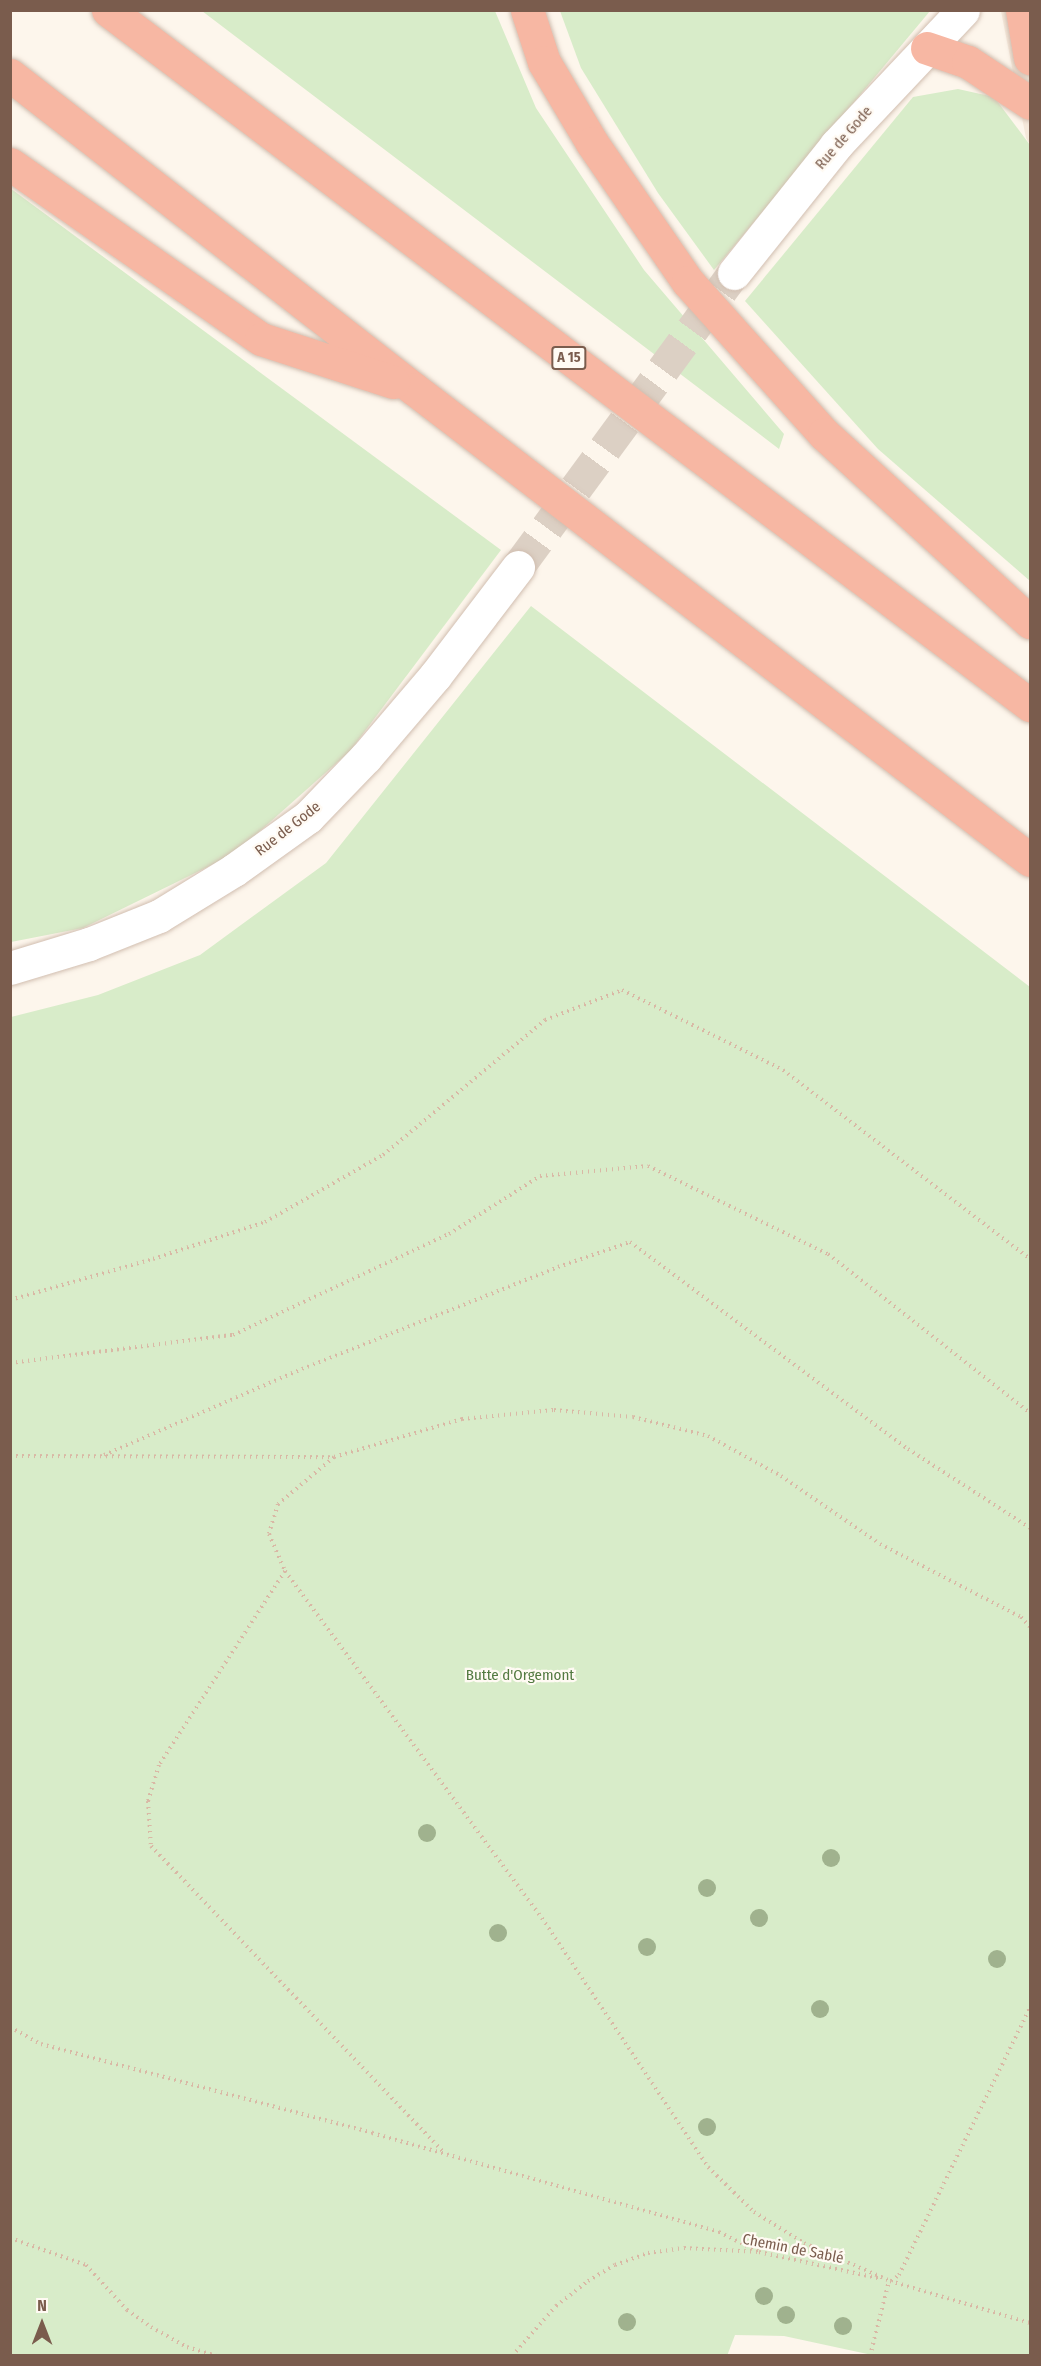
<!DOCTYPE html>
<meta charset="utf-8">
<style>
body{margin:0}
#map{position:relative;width:1041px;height:2366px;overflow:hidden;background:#fdf6ec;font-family:"Fira Sans Condensed",sans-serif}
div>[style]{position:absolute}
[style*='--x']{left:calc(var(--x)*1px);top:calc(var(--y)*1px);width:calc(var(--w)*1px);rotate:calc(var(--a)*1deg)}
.residential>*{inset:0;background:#f5e8da}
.green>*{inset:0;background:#d8ecc9}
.minor-tunnel>*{height:33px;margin-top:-16.5px;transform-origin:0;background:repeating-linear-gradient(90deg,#dcd0c4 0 33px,transparent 0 49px)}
.path>*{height:4px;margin-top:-2px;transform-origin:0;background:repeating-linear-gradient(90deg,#d9b8a5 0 1.5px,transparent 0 6px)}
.roads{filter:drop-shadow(0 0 2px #d1beb0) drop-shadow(0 0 2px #d1beb0)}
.minor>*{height:33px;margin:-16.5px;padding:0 16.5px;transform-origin:16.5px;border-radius:16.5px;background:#fff}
.motorway>*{height:33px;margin:-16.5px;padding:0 16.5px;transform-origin:16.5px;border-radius:16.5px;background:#f7b7a3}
.trees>*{width:18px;height:18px;margin:-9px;border-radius:50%;background:#a0b28e}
span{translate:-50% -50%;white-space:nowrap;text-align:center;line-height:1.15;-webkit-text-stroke:4.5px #fffaf3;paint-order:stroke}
.shield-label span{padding:2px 4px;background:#fffaf3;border:2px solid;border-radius:4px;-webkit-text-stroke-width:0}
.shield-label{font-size:14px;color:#7a5c4d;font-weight:700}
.street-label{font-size:15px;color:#7a5c4d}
.park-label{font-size:15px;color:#537a41}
.frame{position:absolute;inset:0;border:12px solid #7a5c4d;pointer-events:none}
.north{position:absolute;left:12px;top:2294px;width:60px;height:60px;-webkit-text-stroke:4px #fffaf3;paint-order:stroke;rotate:0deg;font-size:16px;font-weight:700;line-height:24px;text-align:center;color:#7a5c4d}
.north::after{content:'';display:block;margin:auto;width:21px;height:27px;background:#7a5c4d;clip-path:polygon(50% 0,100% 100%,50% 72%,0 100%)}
</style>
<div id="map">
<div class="residential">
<i style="clip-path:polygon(1001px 11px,1030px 11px,1030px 145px,1026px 138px)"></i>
</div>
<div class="green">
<i style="clip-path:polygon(202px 11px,495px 11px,536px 108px,644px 270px,784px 434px,779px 449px)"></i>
<i style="clip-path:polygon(560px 11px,930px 11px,714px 270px,658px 193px,581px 68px)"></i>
<i style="clip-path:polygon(958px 89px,994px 97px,1030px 145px,1030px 581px,878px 449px,745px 301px,913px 97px)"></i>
<i style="clip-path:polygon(10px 188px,501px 550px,350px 751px,234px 854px,83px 928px,11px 942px)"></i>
<i style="clip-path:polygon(531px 606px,1030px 987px,1030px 2355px,872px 2355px,784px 2336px,735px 2335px,727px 2356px,11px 2355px,11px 1017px,98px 995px,200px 955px,326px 863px)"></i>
</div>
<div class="minor-tunnel">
<i style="--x:518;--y:567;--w:365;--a:-53.7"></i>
</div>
<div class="path">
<i style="--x:10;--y:1300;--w:149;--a:-16"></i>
<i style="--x:153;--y:1259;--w:118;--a:-18.3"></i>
<i style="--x:265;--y:1222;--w:136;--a:-29.6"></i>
<i style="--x:383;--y:1155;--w:211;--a:-39.8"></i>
<i style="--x:545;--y:1020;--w:83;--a:-21.3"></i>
<i style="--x:622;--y:990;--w:180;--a:26.4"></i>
<i style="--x:783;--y:1070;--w:311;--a:37.4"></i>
<i style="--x:10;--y:1363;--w:225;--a:-7.2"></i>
<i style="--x:233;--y:1335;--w:238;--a:-25.1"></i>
<i style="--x:449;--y:1234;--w:108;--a:-32.5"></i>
<i style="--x:540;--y:1176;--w:108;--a:-5.3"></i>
<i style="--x:648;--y:1166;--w:200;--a:26.1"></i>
<i style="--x:828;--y:1254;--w:257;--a:38.2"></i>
<i style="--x:104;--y:1455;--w:216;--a:-23.5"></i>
<i style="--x:302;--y:1369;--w:276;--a:-21.7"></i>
<i style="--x:558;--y:1267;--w:76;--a:-19.1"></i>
<i style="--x:630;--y:1242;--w:347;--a:36.7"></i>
<i style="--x:908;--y:1449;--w:145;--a:32.9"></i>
<i style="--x:10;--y:1456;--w:324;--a:0.2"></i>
<i style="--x:334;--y:1457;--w:134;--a:-16.5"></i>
<i style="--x:462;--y:1419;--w:92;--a:-5.6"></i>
<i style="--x:554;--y:1410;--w:79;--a:5.1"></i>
<i style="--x:633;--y:1417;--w:77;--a:14.2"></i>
<i style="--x:708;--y:1436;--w:83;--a:28.7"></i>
<i style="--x:781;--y:1476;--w:120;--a:34.5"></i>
<i style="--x:880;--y:1544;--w:159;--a:27.4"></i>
<i style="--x:1021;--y:1617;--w:13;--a:48"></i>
<i style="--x:334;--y:1457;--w:73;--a:140"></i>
<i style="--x:278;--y:1504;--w:31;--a:107"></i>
<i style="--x:269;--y:1534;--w:40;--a:66.6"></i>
<i style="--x:285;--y:1571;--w:432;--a:53.5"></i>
<i style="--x:542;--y:1918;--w:299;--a:56.3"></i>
<i style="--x:708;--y:2167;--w:64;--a:44.4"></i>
<i style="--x:754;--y:2212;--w:59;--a:31.8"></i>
<i style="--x:804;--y:2243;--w:94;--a:23.8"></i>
<i style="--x:890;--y:2281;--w:146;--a:16.7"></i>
<i style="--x:285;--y:1571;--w:231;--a:123"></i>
<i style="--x:159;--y:1765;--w:38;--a:107"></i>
<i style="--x:148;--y:1801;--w:45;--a:86.2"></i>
<i style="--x:151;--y:1846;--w:423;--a:46.3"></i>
<i style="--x:10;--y:2027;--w:35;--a:29"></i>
<i style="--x:41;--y:2044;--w:343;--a:15"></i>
<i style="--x:372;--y:2133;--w:361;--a:15.9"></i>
<i style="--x:719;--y:2232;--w:45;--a:26.6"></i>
<i style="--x:10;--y:2238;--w:81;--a:19.6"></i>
<i style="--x:86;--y:2265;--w:61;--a:47.7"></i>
<i style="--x:127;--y:2310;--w:29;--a:35"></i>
<i style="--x:151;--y:2327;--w:41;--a:29.1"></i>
<i style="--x:187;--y:2347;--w:30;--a:17"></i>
<i style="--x:891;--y:2281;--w:10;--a:-37"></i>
<i style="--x:899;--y:2275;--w:297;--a:-63.9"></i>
<i style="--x:512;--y:2356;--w:67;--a:-48.7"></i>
<i style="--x:556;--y:2306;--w:41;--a:-38"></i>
<i style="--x:588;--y:2281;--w:31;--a:-31"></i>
<i style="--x:615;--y:2265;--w:35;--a:-20"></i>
<i style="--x:648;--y:2253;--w:36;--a:-8"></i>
<i style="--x:684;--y:2248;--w:75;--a:3.1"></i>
<i style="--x:759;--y:2252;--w:126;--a:12.4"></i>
<i style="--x:870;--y:2356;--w:77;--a:-75.8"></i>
</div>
<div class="roads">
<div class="minor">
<i style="--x:734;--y:273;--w:164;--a:-51.4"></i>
<i style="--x:836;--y:145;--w:185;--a:-46.7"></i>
<i style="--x:10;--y:968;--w:83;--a:-16.9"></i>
<i style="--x:89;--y:944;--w:75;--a:-21.8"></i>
<i style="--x:159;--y:916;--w:88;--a:-31.5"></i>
<i style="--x:234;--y:870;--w:91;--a:-35.6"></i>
<i style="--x:308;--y:817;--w:83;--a:-46"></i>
<i style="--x:366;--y:757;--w:106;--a:-49.6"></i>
<i style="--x:435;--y:676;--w:137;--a:-52.7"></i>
</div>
<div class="motorway">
<i style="--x:108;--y:10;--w:1155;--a:37.01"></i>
<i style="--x:527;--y:10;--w:55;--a:71.9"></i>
<i style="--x:544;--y:62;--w:94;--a:59.3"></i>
<i style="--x:592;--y:143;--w:169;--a:55.4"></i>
<i style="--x:688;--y:282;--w:204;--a:48.2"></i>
<i style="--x:824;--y:434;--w:279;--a:42.4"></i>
<i style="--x:1022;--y:10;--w:49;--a:80.5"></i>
<i style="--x:927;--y:48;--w:43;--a:18.9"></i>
<i style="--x:968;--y:62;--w:74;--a:33.5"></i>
<i style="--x:10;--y:75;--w:512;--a:37.86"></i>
<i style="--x:414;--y:389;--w:775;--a:37.4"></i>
<i style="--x:10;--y:164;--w:306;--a:34.9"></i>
<i style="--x:261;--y:339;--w:139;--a:18"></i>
</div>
</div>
<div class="trees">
<i style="left:427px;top:1833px"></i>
<i style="left:831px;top:1858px"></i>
<i style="left:707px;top:1888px"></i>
<i style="left:759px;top:1918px"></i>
<i style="left:498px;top:1933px"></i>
<i style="left:647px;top:1947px"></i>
<i style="left:997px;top:1959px"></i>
<i style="left:820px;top:2009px"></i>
<i style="left:707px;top:2127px"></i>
<i style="left:764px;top:2296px"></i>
<i style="left:786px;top:2315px"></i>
<i style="left:627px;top:2322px"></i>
<i style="left:843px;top:2326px"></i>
</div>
<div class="shield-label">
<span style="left:569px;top:358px">A 15</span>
</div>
<div class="street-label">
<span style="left:844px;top:138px;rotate:-49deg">Rue de Gode</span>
<span style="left:288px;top:829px;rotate:-38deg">Rue de Gode</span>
<span style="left:793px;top:2249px;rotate:11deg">Chemin de Sablé</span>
</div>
<div class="park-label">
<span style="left:520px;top:1676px">Butte d'Orgemont</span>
</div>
<div class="frame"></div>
<div class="north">N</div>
</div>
